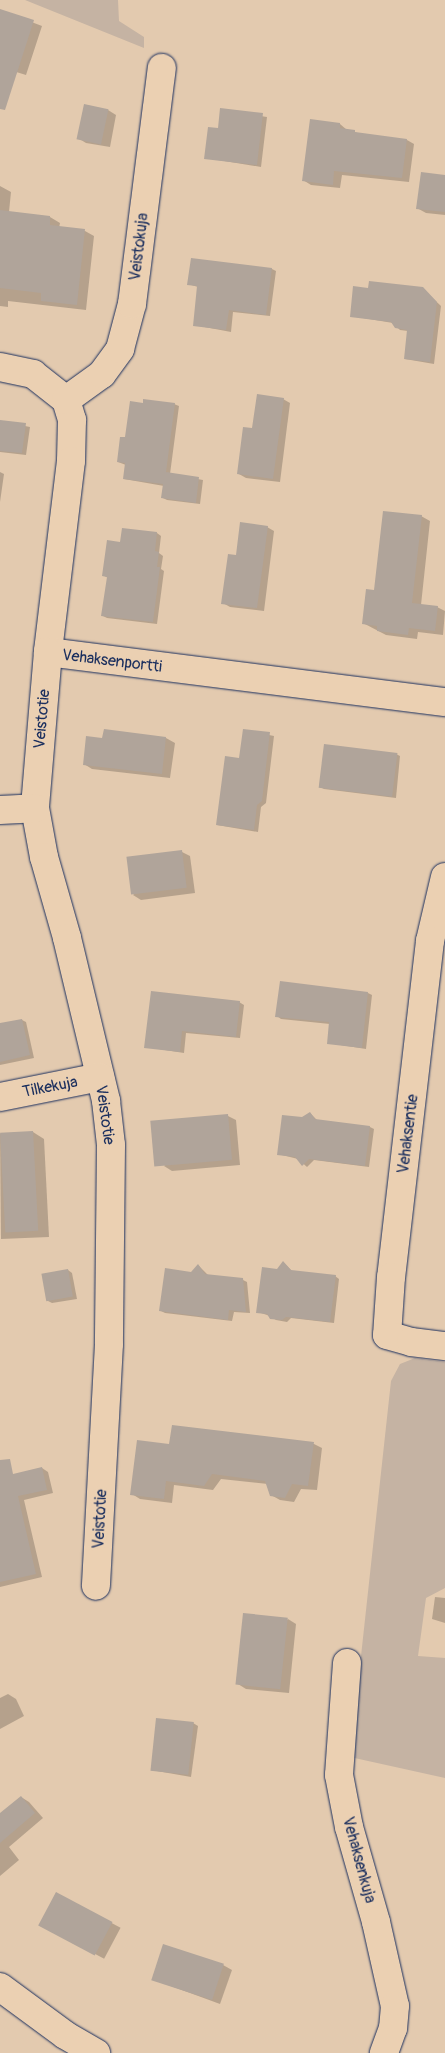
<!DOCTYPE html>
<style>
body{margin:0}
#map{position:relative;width:445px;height:2053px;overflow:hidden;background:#e3caaf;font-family:Pangolin,sans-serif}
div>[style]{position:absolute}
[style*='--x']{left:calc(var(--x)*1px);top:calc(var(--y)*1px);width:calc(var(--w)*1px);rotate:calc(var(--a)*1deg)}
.green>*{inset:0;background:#c5b3a3}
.shadow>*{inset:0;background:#0003;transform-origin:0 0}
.building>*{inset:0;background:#b0a49a;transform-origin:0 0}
.roads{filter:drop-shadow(0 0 1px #1b2f5e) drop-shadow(0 0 1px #1b2f5e)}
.minor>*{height:28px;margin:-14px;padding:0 14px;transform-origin:14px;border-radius:14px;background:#ebd0b2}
.tertiary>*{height:28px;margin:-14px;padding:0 14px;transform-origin:14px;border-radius:14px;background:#ebd0b2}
span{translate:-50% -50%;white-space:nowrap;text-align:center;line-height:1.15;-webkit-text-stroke:4.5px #ebd0b2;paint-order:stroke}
.street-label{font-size:16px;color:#1b2f5e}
</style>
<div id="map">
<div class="green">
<i style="clip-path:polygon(25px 0,118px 0,119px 21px,144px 37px,144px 48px)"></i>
<i style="clip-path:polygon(415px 1358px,445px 1362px,445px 1588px,426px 1598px,418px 1656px,445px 1658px,445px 1778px,350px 1757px,391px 1381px,400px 1364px)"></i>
</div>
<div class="shadow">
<i style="clip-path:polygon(0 10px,42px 26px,26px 75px,13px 71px,0 73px)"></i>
<i style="clip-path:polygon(108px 110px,116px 115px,110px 147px,86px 143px,78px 138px)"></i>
<i style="clip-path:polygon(222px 110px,267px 117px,261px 167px,206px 158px,219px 129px)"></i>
<i style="clip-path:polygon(340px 124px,347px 130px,361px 134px,407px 140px,414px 144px,409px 182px,342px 175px,340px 188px,311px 185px,303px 180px)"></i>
<i style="clip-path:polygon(445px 176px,445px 215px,426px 213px,417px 208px)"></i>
<i style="clip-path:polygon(0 186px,11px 192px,9px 212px,50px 217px,60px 223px,59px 228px,85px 231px,94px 236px,86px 310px,8px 301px,8px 307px,0 306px)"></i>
<i style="clip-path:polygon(192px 259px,272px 269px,276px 271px,270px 316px,233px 312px,231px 332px,194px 325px,198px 287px,188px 284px)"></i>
<i style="clip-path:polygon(423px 289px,441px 306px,434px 364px,405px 359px,408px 331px,400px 330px,393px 323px,351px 316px,369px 290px)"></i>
<i style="clip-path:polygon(283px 399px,290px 403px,280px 482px,246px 478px,239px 474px)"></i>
<i style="clip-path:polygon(144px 404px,174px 404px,179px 406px,170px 474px,203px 480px,200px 504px,167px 500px,163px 498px,164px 486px,124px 479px,126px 465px,118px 462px,126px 439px)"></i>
<i style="clip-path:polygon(0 421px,30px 427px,26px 455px,0 452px)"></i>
<i style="clip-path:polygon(0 472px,4px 474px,0 502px)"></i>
<i style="clip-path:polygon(421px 516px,430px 521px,421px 605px,437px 607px,445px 611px,443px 635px,418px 632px,417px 639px,386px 635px,363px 623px,375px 591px)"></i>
<i style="clip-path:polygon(267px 527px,274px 531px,264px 611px,230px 607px,223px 603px,237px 557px)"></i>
<i style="clip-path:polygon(157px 533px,161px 536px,159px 553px,163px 556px,161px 569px,164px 571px,157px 624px,107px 618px,103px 616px,108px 578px,103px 575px,121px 543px)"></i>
<i style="clip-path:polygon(244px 730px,274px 736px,266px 803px,261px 807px,258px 832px,217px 825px,241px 759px)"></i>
<i style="clip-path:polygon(105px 731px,166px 738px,175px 743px,170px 778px,92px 769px,84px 764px,103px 740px)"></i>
<i style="clip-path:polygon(396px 754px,400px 756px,396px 798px,324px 789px,320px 787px)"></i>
<i style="clip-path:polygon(182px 852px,190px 856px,195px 893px,141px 900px,133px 895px)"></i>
<i style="clip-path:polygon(281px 983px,368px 993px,372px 995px,366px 1049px,328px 1043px,330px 1024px,281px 1019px,277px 1016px)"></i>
<i style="clip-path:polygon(239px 1002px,244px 1005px,240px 1038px,186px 1033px,184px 1053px,146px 1047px)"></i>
<i style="clip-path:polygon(22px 1020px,26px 1022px,34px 1058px,0 1065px,0 1025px)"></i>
<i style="clip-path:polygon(310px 1113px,317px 1120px,370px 1127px,374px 1129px,369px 1167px,314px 1160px,307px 1167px,298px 1159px,278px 1154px)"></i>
<i style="clip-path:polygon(228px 1116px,236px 1120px,240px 1165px,172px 1171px,164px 1166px)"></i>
<i style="clip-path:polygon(33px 1132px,44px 1139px,49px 1237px,1px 1239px,0 1134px)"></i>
<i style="clip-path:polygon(283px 1262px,293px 1272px,335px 1276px,339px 1279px,334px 1323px,291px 1318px,287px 1322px,276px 1320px,270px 1316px,258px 1312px)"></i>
<i style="clip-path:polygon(199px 1266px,208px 1275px,243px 1280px,247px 1282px,250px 1313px,234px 1312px,232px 1321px,165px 1313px,161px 1311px)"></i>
<i style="clip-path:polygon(68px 1270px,72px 1273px,77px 1299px,52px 1303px,48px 1301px)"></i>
<i style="clip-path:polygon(314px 1444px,322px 1448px,317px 1490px,301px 1489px,294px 1502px,280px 1500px,271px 1495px,268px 1484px,221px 1479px,213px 1490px,174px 1485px,172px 1503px,140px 1499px,132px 1494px,170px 1445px)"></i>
<i style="clip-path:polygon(42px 1468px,48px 1472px,53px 1493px,24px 1500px,42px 1577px,0 1587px,0 1478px)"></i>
<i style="clip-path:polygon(435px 1597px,445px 1598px,445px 1623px,432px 1619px)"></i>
<i style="clip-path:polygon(288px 1619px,296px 1624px,289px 1693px,246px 1689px,238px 1684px)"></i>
<i style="clip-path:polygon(8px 1694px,16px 1699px,24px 1716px,0 1729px,0 1698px)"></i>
<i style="clip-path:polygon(193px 1723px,198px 1726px,191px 1777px,151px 1770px)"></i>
<i style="clip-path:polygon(21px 1797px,29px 1802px,43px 1818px,9px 1847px,19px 1860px,0 1876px,0 1815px)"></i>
<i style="left:57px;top:1894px;width:72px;height:35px;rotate:28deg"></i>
<i style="clip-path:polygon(223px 1965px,232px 1970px,220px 2004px,152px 1979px)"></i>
</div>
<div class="building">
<i style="clip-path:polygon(0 9px,34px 20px,5px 110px,0 109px)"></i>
<i style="left:84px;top:104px;width:25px;height:36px;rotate:12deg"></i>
<i style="clip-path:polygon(220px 108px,263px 113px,257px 165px,204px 159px,208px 127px,218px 128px)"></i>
<i style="clip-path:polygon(310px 119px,340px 123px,340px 128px,355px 130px,355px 132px,407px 139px,402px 178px,334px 171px,333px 185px,302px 181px)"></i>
<i style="clip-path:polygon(421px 172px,445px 175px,445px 212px,416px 209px)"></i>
<i style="clip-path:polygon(0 210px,50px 216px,50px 225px,85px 229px,77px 305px,41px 301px,41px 293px,0 288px)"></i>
<i style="clip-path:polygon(191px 258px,272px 268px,266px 315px,229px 310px,226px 330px,193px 326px,197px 286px,187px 285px)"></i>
<i style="clip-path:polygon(369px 281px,423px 287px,437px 302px,430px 362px,404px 359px,407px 330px,395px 328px,391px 322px,350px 317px,353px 286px,368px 288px)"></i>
<i style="clip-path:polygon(257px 394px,284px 398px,273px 479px,237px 474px,243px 427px,252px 428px)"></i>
<i style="clip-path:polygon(143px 399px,175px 403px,166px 472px,199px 477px,196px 503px,161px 498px,163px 484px,123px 479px,125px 463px,117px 462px,120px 437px,125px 437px,130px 401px,143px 403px)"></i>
<i style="clip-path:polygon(0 420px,26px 423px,22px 453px,0 451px)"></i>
<i style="clip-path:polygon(383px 511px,422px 515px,412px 603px,438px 606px,435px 631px,409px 628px,408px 635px,377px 631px,377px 626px,362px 624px,366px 589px,374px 590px)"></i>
<i style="clip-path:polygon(240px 522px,268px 526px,257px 608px,221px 604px,228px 554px,236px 555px)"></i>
<i style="clip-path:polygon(122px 528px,157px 532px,155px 551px,159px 552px,157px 567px,160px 567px,153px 622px,101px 616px,107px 577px,102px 576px,107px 540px,120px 542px)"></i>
<i style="clip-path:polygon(104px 729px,166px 737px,162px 774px,83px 765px,86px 736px,102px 738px)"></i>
<i style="clip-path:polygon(243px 729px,270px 732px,262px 801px,257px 805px,254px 830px,216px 825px,225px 756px,239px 758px)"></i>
<i style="left:324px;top:744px;width:74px;height:44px;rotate:7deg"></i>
<i style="left:182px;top:850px;width:38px;height:56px;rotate:83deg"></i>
<i style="clip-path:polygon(280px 981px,368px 992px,362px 1048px,327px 1044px,329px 1022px,275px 1017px)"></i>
<i style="clip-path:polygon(151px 991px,240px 1001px,236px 1037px,182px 1031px,180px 1052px,144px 1048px)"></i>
<i style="clip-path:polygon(22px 1019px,30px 1055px,0 1062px,0 1023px)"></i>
<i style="clip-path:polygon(310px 1112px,315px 1119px,370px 1126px,365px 1166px,309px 1159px,302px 1166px,295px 1157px,277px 1155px,282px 1115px,302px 1117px)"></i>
<i style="left:228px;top:1114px;width:46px;height:78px;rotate:85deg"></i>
<i style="left:33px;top:1131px;width:100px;height:33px;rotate:87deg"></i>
<i style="clip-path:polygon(283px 1261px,291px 1270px,336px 1275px,330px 1322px,286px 1317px,282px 1320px,270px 1319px,267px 1314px,256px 1313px,262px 1267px,277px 1269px)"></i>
<i style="clip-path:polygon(198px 1264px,205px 1274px,243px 1278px,246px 1312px,229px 1310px,228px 1320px,159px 1311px,165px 1268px,191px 1272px)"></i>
<i style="left:68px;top:1269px;width:28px;height:27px;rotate:80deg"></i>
<i style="clip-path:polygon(172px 1425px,314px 1442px,308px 1486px,292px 1484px,285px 1498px,270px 1496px,265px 1481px,212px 1474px,204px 1486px,166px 1481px,164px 1499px,130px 1495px,137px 1440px,169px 1444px)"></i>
<i style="clip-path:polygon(10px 1459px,13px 1474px,42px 1467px,47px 1490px,18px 1496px,36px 1574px,0 1582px,0 1460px)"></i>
<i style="left:243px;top:1613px;width:45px;height:72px;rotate:6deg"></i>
<i style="left:156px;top:1718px;width:38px;height:53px;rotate:6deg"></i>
<i style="clip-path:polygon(21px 1796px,35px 1813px,0 1843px,0 1813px)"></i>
<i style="left:56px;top:1892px;width:64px;height:38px;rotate:28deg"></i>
<i style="left:163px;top:1944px;width:64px;height:38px;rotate:18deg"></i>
</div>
<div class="roads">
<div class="minor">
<i style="--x:0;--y:367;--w:34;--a:12"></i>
<i style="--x:33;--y:374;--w:42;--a:38.2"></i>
<i style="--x:66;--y:400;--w:21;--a:73"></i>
<i style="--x:72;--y:420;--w:41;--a:91.4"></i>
<i style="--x:71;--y:461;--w:192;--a:96.9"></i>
<i style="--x:48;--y:652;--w:400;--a:7.2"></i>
<i style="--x:66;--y:400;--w:44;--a:-35.8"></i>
<i style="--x:102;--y:374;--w:31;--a:-54"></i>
<i style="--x:120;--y:349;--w:47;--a:-75.1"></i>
<i style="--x:132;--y:304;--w:238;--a:-82.8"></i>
<i style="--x:48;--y:652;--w:157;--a:94.8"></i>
<i style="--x:35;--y:808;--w:50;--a:79.6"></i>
<i style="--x:44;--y:857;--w:84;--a:74.1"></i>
<i style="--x:67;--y:938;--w:168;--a:76.5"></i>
<i style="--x:106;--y:1101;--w:44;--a:83.5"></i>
<i style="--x:111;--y:1145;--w:199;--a:90.6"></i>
<i style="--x:109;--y:1344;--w:242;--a:93.1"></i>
<i style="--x:0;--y:810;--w:35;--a:-3"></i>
<i style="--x:445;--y:877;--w:66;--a:103.2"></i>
<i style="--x:430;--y:941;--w:338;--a:96.6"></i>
<i style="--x:391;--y:1277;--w:58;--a:93.9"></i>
<i style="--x:387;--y:1335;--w:25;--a:16"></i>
<i style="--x:411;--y:1342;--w:34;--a:7"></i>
<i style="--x:0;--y:1097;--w:102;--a:-11.3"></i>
<i style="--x:347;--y:1663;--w:112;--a:94.1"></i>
<i style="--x:339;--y:1775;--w:53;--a:79.1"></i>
<i style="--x:349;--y:1827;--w:99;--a:74.1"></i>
<i style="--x:376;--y:1922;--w:86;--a:77.3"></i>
<i style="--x:395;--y:2006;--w:22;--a:95"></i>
<i style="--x:393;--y:2028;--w:27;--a:110"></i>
</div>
<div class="tertiary">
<i style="--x:0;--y:1987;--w:81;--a:36.4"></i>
<i style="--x:65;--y:2035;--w:36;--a:30"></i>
</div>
</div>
<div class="street-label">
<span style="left:139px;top:247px;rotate:-83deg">Veistokuja</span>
<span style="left:112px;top:661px;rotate:7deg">Vehaksenportti</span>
<span style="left:42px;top:719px;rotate:-85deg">Veistotie</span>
<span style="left:50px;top:1087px;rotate:-11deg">Tilkekuja</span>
<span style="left:105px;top:1115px;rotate:82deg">Veistotie</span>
<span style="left:408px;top:1134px;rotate:-83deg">Vehaksentie</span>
<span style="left:100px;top:1519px;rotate:-87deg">Veistotie</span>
<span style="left:359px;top:1860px;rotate:75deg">Vehaksenkuja</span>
</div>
</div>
